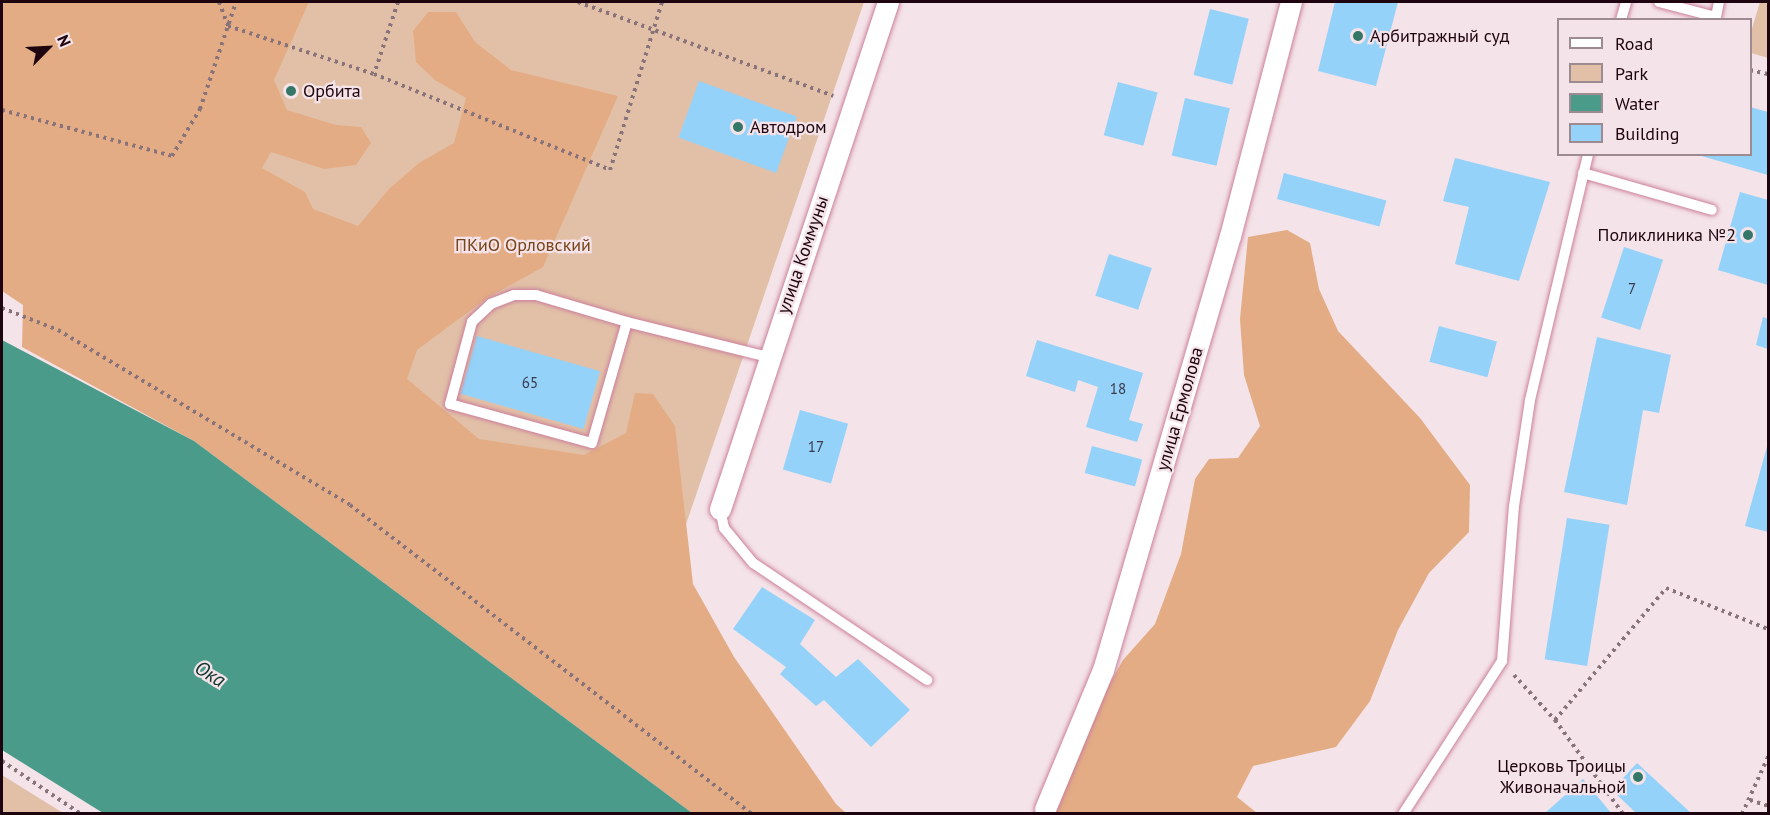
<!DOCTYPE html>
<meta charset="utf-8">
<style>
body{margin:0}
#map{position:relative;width:1770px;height:815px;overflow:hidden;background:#f4e3e8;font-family:"PT Sans",sans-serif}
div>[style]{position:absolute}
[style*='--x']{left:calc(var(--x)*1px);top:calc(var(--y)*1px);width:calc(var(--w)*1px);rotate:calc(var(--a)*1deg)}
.green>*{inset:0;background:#e2c0a7}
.forest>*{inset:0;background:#e3ac84}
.water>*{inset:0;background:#4b9b8a}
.building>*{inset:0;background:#94d2fa;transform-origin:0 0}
.path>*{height:4px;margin-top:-2px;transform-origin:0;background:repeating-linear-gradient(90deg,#88737a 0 3px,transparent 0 7.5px)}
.roads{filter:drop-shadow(0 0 2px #cc809b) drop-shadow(0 0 2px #cc809b)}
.service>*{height:10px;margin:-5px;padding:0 5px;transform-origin:5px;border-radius:5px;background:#fff}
.minor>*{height:21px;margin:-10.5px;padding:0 10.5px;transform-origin:10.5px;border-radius:10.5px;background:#fff}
.dots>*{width:16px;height:16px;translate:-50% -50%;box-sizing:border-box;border:3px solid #f4e3e8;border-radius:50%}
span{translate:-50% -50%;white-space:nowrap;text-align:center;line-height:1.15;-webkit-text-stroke:4.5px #f4e3e8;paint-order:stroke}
.number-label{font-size:15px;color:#3b3849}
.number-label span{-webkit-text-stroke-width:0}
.poi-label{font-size:18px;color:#1d040e}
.left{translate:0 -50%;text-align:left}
.right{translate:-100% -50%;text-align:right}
.park-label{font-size:18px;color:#784418}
.street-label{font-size:18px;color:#1d040e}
.water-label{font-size:20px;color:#11372f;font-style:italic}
.frame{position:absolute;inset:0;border:3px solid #1d040e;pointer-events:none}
.legend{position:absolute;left:1557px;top:18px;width:195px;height:138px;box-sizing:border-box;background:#f4e3e8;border:2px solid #9e8a91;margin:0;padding:8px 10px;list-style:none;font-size:18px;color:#1d040e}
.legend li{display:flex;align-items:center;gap:12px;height:30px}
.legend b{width:30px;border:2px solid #9e8a91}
.north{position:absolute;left:18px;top:18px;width:60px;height:60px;-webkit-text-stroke:4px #f4e3e8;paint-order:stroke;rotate:66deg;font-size:16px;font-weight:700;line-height:24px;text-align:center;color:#1d040e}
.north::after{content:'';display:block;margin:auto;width:21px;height:27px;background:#1d040e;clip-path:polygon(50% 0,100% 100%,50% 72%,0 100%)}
</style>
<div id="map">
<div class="green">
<i style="clip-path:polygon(2px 2px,864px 2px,635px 674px)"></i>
<i style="clip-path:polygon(1760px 2px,1768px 2px,1768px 58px,1751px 53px,1751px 32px)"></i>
<i style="clip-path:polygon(2px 775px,63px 813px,2px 813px)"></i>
</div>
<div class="forest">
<i style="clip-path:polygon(2px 2px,309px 2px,274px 80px,287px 110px,336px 125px,361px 127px,371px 143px,356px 165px,324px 169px,271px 152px,262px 168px,305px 192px,313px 209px,358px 226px,389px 189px,419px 163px,454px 143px,466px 98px,435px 80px,416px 62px,413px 31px,428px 12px,456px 12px,475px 42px,511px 70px,618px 96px,543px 267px,487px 298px,417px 350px,407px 379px,479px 439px,584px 455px,626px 433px,635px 393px,653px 394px,675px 426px,693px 584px,734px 657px,836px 804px,846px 813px,692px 813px,194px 441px,22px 347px,23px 305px,2px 291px)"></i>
<i style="clip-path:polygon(1287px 230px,1310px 243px,1319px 289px,1338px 331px,1420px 418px,1470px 485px,1469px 532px,1429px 573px,1398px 630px,1370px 701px,1336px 747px,1253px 766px,1237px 797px,1257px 813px,1050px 814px,1062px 768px,1123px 660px,1155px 624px,1181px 554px,1195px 479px,1209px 459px,1238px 458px,1260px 426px,1244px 375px,1240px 319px,1248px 237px)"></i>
</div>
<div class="water">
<i style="clip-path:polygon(2px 340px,194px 441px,692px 813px,103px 813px,2px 750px)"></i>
</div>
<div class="building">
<i style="clip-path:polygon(1335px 2px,1398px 2px,1376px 86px,1318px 71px)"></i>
<i style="left:1210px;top:9px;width:40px;height:68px;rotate:14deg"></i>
<i style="left:699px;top:81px;width:104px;height:60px;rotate:20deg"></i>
<i style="left:1118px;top:82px;width:41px;height:55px;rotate:15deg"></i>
<i style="left:1185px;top:98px;width:46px;height:59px;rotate:13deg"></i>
<i style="clip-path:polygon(1750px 107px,1768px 112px,1768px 175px,1698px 155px,1750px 154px)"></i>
<i style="clip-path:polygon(1455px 158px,1550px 182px,1519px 281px,1455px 264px,1469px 207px,1443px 201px)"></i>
<i style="left:1284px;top:173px;width:106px;height:27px;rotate:15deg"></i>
<i style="clip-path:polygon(1740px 192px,1768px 200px,1768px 285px,1718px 270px)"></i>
<i style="left:1624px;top:247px;width:41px;height:74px;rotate:18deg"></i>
<i style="left:1109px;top:254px;width:45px;height:44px;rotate:18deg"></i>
<i style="clip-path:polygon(1763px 317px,1768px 319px,1768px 349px,1756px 345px)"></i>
<i style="left:1439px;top:326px;width:60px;height:37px;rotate:15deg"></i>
<i style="left:477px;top:336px;width:128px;height:60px;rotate:16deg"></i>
<i style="clip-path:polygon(1597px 337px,1671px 355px,1659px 413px,1643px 410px,1627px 505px,1564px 492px)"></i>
<i style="clip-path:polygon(1037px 340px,1143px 373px,1129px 420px,1143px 424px,1137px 442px,1086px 427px,1098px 387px,1078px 380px,1075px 392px,1026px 376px)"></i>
<i style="left:800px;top:410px;width:50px;height:62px;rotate:16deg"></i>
<i style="clip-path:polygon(1768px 443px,1768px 532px,1745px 526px)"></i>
<i style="left:1092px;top:446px;width:52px;height:28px;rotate:15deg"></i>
<i style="left:1567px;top:518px;width:43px;height:143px;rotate:9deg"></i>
<i style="clip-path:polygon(762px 587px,815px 620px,800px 644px,836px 677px,858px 659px,910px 710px,871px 747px,824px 700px,816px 706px,780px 674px,786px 667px,733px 629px)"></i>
<i style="clip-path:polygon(1637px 763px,1692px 814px,1637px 814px,1612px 790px)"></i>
<i style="clip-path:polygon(1583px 779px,1612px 814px,1544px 814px)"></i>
</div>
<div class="path">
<i style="--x:219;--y:2;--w:26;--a:69"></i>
<i style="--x:228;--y:26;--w:154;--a:18.2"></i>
<i style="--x:398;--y:2;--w:76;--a:108.4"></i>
<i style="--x:374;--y:74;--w:255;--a:22.1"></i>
<i style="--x:610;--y:170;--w:176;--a:-72.8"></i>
<i style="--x:578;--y:2;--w:272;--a:20.2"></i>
<i style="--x:1750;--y:70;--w:18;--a:13"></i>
<i style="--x:2;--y:110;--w:176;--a:15.1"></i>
<i style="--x:172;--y:156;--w:55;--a:-59.2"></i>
<i style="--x:200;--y:109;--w:113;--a:-71.4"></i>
<i style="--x:2;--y:308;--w:60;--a:21.4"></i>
<i style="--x:58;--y:330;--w:340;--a:30.9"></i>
<i style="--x:350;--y:505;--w:507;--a:37.55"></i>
<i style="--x:1514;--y:675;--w:61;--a:47.7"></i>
<i style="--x:1555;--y:720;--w:116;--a:54.1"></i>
<i style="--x:1555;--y:720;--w:172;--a:-49.9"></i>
<i style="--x:1666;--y:588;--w:110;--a:21.9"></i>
<i style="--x:2;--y:761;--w:95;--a:33.9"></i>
<i style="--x:1750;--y:800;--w:19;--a:18"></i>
<i style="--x:1742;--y:814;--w:63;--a:-65.5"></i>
</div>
<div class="roads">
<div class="service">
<i style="--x:1659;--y:2;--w:59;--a:14.7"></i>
<i style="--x:1716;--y:17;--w:15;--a:-79"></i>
<i style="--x:1621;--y:20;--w:19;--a:-74"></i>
<i style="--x:1583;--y:173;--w:134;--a:16"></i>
<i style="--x:627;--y:322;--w:95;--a:-163.5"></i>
<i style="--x:536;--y:295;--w:22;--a:180"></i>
<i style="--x:514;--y:295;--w:25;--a:159"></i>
<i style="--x:491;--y:304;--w:26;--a:137"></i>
<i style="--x:472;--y:322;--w:85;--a:105"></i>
<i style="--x:450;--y:404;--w:147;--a:15.4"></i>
<i style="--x:592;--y:443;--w:126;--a:-73.9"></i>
<i style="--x:627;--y:322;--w:145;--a:13.9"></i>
<i style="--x:720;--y:509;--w:19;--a:78"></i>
<i style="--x:724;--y:528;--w:45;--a:50.4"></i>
<i style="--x:753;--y:563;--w:210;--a:33.9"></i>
<i style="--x:1403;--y:814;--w:182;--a:-57.1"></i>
<i style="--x:1502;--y:661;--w:155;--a:-85.6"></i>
<i style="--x:1514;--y:506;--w:107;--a:-81.4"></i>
<i style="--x:1530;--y:400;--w:253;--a:-76.7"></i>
</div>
<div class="minor">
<i style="--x:720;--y:509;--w:534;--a:-71.67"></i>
<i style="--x:1045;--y:809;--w:151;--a:-67.4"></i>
<i style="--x:1103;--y:670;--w:452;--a:-73.7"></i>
<i style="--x:1230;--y:236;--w:242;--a:-75.4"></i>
</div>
</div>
<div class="dots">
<i style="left:1358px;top:36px;background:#347768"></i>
<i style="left:291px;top:91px;background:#347768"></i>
<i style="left:738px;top:127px;background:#347768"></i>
<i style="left:1748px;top:235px;background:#347768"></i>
<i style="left:1638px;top:777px;background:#347768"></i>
</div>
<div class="number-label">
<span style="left:1632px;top:289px">7</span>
<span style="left:530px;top:383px">65</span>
<span style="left:1118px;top:389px">18</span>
<span style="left:816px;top:447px">17</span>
</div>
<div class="poi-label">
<span class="left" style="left:1370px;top:36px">Арбитражный суд</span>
<span class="left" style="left:303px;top:91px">Орбита</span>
<span class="left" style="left:750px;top:127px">Автодром</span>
<span class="right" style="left:1736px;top:235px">Поликлиника №2</span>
<span class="right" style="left:1626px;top:777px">Церковь Троицы<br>Живоначальной</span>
</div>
<div class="park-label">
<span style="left:523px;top:245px">ПКиО Орловский</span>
</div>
<div class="street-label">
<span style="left:803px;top:255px;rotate:-71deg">улица Коммуны</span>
<span style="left:1180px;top:409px;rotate:-74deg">улица Ермолова</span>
</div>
<div class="water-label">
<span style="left:210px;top:674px;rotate:31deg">Ока</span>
</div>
<div class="frame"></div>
<ul class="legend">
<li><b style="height:8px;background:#fff"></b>Road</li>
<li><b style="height:16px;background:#e2c0a7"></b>Park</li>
<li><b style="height:16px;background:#4b9b8a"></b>Water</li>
<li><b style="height:16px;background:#94d2fa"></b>Building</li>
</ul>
<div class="north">N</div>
</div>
